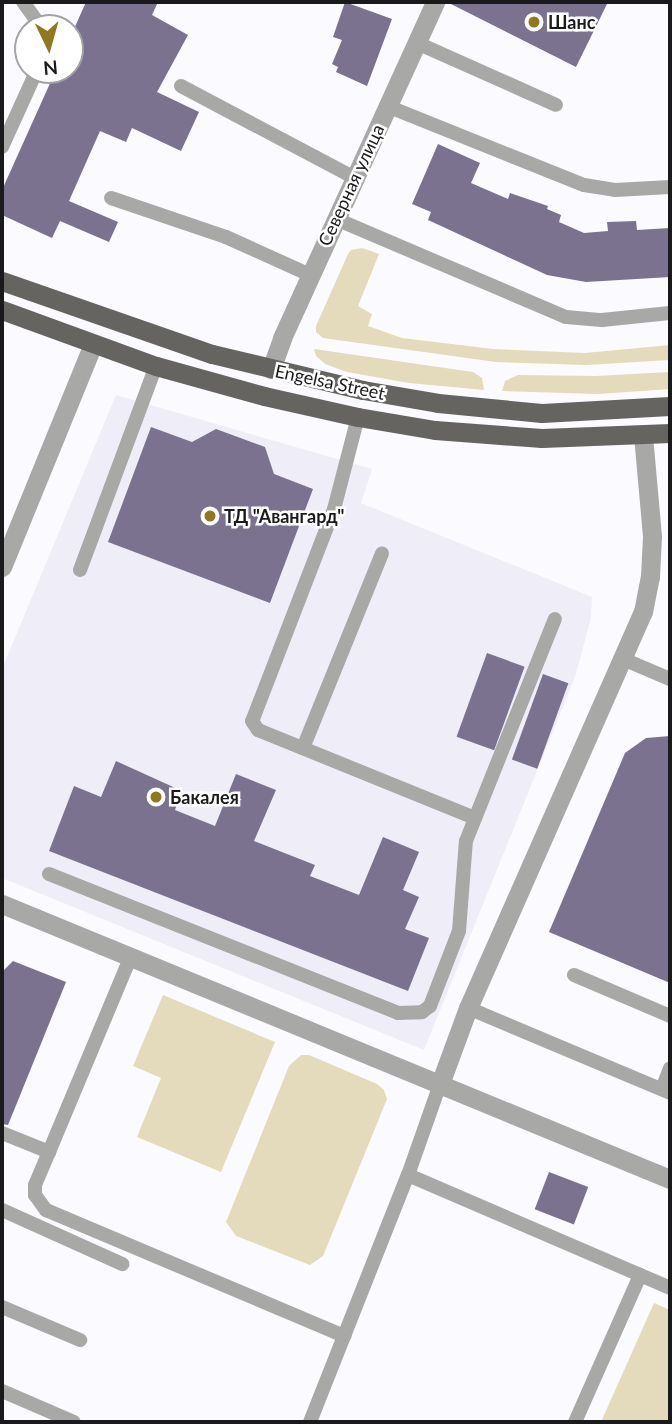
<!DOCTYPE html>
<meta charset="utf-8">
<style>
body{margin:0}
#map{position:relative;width:672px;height:1424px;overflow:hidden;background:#fbfafe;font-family:Lato,sans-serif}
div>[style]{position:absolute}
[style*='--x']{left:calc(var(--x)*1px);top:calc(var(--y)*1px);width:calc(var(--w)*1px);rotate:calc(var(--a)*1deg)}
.built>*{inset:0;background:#efedf8}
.green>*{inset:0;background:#e4dbbc}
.building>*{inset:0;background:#7a728e;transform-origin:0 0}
.service>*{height:14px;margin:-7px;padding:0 7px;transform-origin:7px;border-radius:7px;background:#a8a8a6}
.minor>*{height:19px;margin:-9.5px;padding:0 9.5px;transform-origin:9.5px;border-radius:9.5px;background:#a8a8a6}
.tertiary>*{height:19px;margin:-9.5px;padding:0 9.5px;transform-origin:9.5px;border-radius:9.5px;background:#a8a8a6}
.primary>*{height:19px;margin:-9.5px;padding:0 9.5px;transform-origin:9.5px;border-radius:9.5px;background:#656461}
.dots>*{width:19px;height:19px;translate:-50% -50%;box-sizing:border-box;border:4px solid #fff;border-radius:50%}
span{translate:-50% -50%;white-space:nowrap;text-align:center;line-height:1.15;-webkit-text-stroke:5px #fff;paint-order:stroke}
.poi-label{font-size:18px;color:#1a191b;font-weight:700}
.left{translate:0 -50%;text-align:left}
.street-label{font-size:18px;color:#1a191b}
.frame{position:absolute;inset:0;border:4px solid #1a191b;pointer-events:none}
.north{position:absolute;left:14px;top:14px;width:70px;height:70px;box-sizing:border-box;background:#fff;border:2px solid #a3a3a4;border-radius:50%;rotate:175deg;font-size:19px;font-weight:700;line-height:28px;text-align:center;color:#1a191b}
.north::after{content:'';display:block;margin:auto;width:24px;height:32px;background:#8f781e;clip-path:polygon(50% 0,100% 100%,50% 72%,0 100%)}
</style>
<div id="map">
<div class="built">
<i style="clip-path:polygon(116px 395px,372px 469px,361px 503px,592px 597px,591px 618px,575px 677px,424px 1050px,2px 878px,2px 669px)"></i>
</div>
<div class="green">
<i style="clip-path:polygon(362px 248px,379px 254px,358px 306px,372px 314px,368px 326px,402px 338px,493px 349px,585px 353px,670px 345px,670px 360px,586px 365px,496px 362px,323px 338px,316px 332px,316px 326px,348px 254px,351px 250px)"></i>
<i style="clip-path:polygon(314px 349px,473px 372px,482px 378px,484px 390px,409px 383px,347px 372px,325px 364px,316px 356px)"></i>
<i style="clip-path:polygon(670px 372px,670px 389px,656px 390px,598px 394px,502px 391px,505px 381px,518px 375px,596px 376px)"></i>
<i style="clip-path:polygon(163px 995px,275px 1042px,221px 1172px,137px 1137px,161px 1078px,133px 1066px)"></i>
<i style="clip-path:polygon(301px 1055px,309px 1055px,377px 1084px,384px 1090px,387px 1099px,323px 1256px,310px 1265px,236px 1236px,226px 1222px,289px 1066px)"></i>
<i style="clip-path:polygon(654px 1303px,670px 1310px,670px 1422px,601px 1422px)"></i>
</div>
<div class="building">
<i style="clip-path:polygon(86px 2px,158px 2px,152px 15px,188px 35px,157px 92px,199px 112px,181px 151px,132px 128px,126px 142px,100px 131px,69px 201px,118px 222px,109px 242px,60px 221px,52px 238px,2px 215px,2px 190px,56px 70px,70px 70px,70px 38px)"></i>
<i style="clip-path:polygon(345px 2px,392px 19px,367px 86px,336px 72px,338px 67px,332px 64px,342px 40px,333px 37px)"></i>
<i style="clip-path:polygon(447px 2px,608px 2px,576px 67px)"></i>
<i style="clip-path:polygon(438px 144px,480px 163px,471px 183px,508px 199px,510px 193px,548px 206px,547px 209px,561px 215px,559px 222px,584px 233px,608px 231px,607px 222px,636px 221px,637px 230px,670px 228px,670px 277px,586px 282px,547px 275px,428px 220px,431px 212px,412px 204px)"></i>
<i style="clip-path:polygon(151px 427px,192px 442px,216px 429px,265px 447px,274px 474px,313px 489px,270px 603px,108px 542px)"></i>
<i style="left:487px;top:653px;width:40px;height:89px;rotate:20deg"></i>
<i style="left:543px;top:674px;width:27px;height:91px;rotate:20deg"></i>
<i style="clip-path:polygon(670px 736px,670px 983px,549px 932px,625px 753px,646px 738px)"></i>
<i style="clip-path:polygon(116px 761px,182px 791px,175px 810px,215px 826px,236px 774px,276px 790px,254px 841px,315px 865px,310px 876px,359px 895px,383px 837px,419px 852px,403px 890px,419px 897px,405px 929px,429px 938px,408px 991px,49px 851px,74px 786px,101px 797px)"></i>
<i style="clip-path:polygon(13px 961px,66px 982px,8px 1125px,2px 1124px,2px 972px)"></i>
<i style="left:549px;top:1172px;width:42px;height:40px;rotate:21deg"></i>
</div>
<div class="service">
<i style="--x:23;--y:2;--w:32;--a:54"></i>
<i style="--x:417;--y:43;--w:152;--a:24"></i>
<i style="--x:181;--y:86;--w:197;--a:27.9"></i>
<i style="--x:387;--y:106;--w:212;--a:21.9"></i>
<i style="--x:584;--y:185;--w:31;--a:9"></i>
<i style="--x:615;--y:190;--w:55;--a:-3.1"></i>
<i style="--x:2;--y:147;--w:85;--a:-65.6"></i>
<i style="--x:111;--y:198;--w:121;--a:18.7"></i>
<i style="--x:226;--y:237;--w:92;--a:24.3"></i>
<i style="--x:336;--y:219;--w:250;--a:23.1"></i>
<i style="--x:566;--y:317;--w:36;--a:5"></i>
<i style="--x:602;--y:320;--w:68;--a:-5.9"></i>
<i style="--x:358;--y:417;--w:95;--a:104.6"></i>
<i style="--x:334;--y:509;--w:227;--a:111.1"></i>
<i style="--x:252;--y:721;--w:11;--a:56"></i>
<i style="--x:258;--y:730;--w:234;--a:22.1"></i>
<i style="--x:80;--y:570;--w:218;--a:-69.6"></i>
<i style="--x:623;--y:659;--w:51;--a:23.1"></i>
<i style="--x:303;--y:748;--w:210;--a:-67.9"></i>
<i style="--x:49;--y:874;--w:376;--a:21.7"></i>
<i style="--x:398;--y:1013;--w:24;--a:-2"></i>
<i style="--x:422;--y:1012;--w:10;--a:-37"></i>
<i style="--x:430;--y:1006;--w:80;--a:-68.9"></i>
<i style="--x:459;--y:931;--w:90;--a:-85.6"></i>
<i style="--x:466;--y:841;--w:239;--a:-68.2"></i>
<i style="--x:574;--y:975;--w:104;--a:23.1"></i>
<i style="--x:468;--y:1008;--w:219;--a:22.8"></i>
<i style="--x:662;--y:1089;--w:22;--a:-69"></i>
<i style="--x:2;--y:1133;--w:51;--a:22"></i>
<i style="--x:49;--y:1152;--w:210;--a:-67.3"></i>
<i style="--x:49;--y:1152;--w:36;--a:113"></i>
<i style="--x:35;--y:1185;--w:10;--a:90"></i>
<i style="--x:35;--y:1195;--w:19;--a:54"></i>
<i style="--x:46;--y:1210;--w:324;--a:22.9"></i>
<i style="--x:408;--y:1175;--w:285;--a:23.3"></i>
<i style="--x:2;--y:1210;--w:132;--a:24.2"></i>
<i style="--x:2;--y:1307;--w:85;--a:22.9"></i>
<i style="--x:2;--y:1391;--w:78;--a:23.3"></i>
<i style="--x:310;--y:1422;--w:266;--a:-68.4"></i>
<i style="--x:408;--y:1175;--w:96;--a:-70.6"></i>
<i style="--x:575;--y:1422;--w:161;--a:-66.1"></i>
</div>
<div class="minor">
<i style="--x:2;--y:567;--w:241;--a:-67.8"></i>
<i style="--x:2;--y:904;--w:722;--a:22.38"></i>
<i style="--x:440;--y:1084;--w:81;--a:-69.8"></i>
<i style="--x:468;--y:1008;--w:433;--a:-66.2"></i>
<i style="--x:643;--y:612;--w:36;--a:-79"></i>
<i style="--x:650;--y:577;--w:41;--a:-87.2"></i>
<i style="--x:652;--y:536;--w:100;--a:-95.1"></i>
</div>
<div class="tertiary">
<i style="--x:271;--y:369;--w:33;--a:-70"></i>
<i style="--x:282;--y:338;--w:369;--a:-65.5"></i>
</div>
<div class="primary">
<i style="--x:2;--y:281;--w:222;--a:19.2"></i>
<i style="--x:212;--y:354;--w:155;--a:13.4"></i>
<i style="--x:363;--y:390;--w:76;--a:9.8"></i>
<i style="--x:438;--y:403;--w:104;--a:5.5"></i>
<i style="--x:542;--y:413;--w:128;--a:-3.1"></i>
<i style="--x:2;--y:310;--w:164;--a:20"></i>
<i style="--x:156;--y:366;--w:112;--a:15.5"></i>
<i style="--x:264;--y:396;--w:96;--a:12.6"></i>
<i style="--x:358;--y:417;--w:78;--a:9.6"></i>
<i style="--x:435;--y:430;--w:107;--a:4.3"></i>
<i style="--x:542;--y:438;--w:128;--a:-2.2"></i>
</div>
<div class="dots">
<i style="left:534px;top:22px;background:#8f781e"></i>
<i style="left:210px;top:516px;background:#8f781e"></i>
<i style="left:156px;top:797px;background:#8f781e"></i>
</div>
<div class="poi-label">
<span class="left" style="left:548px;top:22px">Шанс</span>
<span class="left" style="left:224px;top:516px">ТД "Авангард"</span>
<span class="left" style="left:170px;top:797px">Бакалея</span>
</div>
<div class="street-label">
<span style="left:351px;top:185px;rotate:-65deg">Северная улица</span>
<span style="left:330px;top:382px;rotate:12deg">Engelsa Street</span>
</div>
<div class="frame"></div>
<div class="north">N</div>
</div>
